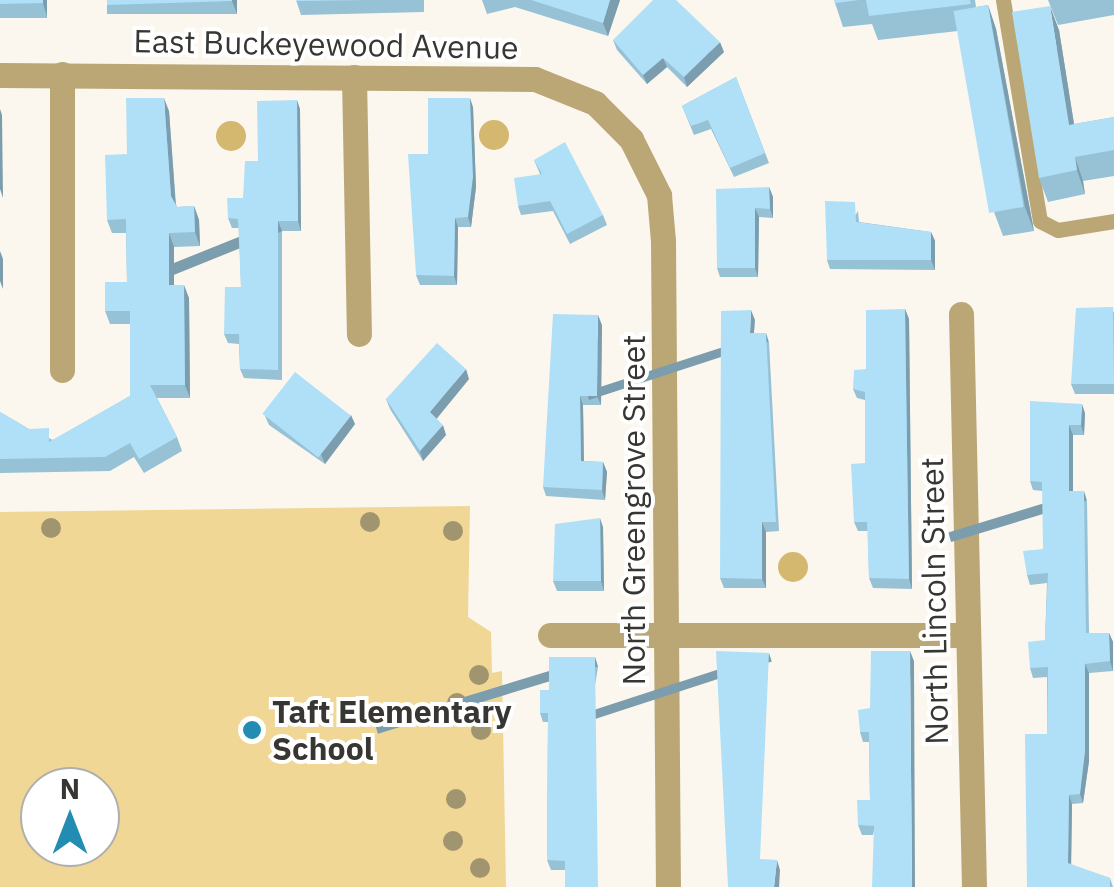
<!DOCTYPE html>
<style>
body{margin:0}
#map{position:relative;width:1114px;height:887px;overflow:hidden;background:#fbf7ee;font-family:"IBM Plex Sans",sans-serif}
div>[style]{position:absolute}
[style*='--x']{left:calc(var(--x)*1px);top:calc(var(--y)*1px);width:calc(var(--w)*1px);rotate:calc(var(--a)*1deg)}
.green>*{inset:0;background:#f1d795}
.water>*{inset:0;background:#d4b86f}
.round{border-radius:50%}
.service>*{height:15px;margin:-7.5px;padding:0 7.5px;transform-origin:7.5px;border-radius:7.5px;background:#bba775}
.minor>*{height:25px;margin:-12.5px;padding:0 12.5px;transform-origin:12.5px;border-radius:12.5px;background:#bba775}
.trees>*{width:20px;height:20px;margin:-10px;border-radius:50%;background:#a19570}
.wall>*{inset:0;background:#97c1d4;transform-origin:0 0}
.shaded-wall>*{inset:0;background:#7b9dad;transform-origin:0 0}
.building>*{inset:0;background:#b0e0f7;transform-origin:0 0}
.dots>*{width:28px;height:28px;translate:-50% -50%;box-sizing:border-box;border:5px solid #fff;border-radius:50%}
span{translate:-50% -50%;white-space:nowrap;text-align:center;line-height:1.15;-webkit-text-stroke:8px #fff;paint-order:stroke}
.street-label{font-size:32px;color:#373632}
.poi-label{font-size:32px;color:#373632;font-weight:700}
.left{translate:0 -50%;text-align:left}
.north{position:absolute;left:20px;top:767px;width:100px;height:100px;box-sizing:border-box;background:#fff;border:2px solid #afafad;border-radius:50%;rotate:0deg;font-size:28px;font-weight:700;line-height:40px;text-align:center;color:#373632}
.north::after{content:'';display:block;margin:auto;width:35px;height:45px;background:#228cb3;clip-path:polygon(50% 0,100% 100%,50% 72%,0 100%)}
</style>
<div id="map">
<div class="green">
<i style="clip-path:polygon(evenodd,470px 506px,468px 617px,491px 632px,492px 673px,502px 671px,506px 887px,0 887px,0 512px,470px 506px,40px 787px,100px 787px,100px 847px,40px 847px,40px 787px)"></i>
</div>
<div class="water">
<i class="round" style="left:479px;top:120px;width:30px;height:30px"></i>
<i class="round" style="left:216px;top:121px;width:30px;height:30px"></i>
<i class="round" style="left:778px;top:552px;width:30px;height:30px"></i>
</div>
<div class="service">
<i style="--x:1003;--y:0;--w:224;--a:80.5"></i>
<i style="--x:1040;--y:221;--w:20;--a:27"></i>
<i style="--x:1058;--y:230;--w:57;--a:-9.1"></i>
</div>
<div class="minor">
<i style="--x:62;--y:74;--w:296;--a:90"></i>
<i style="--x:0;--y:75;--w:535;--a:0.43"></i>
<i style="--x:535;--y:79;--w:65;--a:21.8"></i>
<i style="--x:595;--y:103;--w:51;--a:45"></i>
<i style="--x:631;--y:139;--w:63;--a:63.4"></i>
<i style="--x:659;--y:195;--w:46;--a:85"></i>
<i style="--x:663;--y:241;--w:646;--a:89.56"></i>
<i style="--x:354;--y:77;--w:257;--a:88.9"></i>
<i style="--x:961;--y:314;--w:573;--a:88.7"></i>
<i style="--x:550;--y:635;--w:417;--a:0"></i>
</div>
<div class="trees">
<i style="left:370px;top:522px"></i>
<i style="left:51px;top:528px"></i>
<i style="left:453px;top:531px"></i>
<i style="left:479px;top:675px"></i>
<i style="left:457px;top:703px"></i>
<i style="left:481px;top:730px"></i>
<i style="left:456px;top:799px"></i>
<i style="left:453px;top:841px"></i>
<i style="left:480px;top:868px"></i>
</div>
<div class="wall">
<i style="left:0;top:0;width:47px;height:18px"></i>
<i style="left:237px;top:0;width:14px;height:130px;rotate:90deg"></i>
<i style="clip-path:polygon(296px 0,424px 0,424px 12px,301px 15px)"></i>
<i style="clip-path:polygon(482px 0,620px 0,608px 36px,515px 7px,487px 14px)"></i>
<i style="clip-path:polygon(834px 0,975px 0,976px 7px,988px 5px,996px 29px,1034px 231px,1003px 236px,994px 212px,958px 31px,878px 40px,872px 24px,843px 27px)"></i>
<i style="clip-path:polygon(1048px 0,1114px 0,1114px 15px,1058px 25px)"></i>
<i style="clip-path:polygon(1059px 30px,1074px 124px,1114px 117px,1114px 176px,1083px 181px,1085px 194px,1048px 202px,1039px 178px)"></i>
<i style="clip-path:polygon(613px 40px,724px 52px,687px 87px,667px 67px,647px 84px,617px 50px)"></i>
<i style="clip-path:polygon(736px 77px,769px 163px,734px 177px,711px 129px,694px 135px,682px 106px)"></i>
<i style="clip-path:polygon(473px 107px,476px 187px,471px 227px,458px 227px,457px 285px,420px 285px,416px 275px,428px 154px)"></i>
<i style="clip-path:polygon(300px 109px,301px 231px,282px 231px,282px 380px,244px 378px,240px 369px,239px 344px,228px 343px,224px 334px,241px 287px,239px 228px,232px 228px,228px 218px,243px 198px,258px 161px)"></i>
<i style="clip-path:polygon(169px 111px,176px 204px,177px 207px,194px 206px,199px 220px,200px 246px,174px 247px,174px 285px,189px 298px,190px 398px,157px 398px,177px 437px,182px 451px,144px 473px,134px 457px,110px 471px,0 473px,0 412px,29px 429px,53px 440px,130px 396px,130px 324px,110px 324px,105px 311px,127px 282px,126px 233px,112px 233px,107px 220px,127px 154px)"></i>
<i style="clip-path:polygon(534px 160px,603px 215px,607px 225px,570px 244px,553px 211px,521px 215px,518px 206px,540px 174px)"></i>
<i style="clip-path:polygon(769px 187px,773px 197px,773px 218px,759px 217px,758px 277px,720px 277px,717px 268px)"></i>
<i style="clip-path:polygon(858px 211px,859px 222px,931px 232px,935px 241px,935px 270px,830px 269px,827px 260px)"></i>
<i style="clip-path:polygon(905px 309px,909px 319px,912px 589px,873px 588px,869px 578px,868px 531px,858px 531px,854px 522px,865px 463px,865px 400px,857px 398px,853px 389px)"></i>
<i style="clip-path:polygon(1114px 311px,1114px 394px,1075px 394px,1071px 384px)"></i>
<i style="clip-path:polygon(755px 320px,754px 333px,769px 342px,779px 531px,766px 532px,766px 588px,724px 588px,720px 578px)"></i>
<i style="clip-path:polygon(602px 325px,601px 405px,583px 405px,584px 461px,603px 462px,607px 472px,605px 500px,546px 496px,543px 487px)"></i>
<i style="clip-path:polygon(469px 379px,436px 419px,446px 435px,423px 461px,390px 409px,386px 399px)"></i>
<i style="clip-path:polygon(1030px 401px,1085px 413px,1084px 435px,1073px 435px,1073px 491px,1087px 501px,1089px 633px,1109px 633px,1113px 642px,1113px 671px,1089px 673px,1089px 761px,1083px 803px,1072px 804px,1071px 865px,1110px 878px,1113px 887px,1027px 887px,1047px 734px,1047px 677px,1033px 678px,1030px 668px,1045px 640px,1047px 583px,1030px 585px,1027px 575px,1043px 549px,1043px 491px,1033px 490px,1030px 481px)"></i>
<i style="clip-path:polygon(265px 416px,355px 424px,325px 464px,269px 425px)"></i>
<i style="clip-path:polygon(603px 527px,604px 591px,557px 591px,553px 581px)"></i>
<i style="clip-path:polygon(595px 657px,598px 667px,565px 870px,551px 870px,547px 860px,548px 722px,543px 722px,540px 713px,549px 690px)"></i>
<i style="clip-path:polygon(914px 661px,873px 835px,862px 835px,858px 825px,870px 800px,869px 742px,863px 742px,860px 732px,870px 708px)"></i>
</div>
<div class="shaded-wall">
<i style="clip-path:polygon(43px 0,47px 0,47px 17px,43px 3px)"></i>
<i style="clip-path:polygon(232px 0,237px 0,237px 14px,232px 1px)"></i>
<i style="clip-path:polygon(610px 0,620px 0,608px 36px,603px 23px)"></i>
<i style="clip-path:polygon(988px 5px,996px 29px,1034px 231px,1025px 207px)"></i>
<i style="clip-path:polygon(1050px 6px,1059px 30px,1078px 149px,1069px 125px)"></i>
<i style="clip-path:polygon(720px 42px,724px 52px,687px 87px,684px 77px)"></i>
<i style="clip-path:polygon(663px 58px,667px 67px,647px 84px,643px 75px)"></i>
<i style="clip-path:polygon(164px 98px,169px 111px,176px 210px,171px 196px)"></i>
<i style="clip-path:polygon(470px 98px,473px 107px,476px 187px,471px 227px,468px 217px)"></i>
<i style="clip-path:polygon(297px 100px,300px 109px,301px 231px,298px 221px)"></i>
<i style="clip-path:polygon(0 109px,2px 115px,3px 198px,0 189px)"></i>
<i style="clip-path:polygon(1075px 157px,1083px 181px,1085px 194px,1077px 170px)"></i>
<i style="clip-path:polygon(769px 187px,773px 197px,773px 218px,770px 209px)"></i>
<i style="clip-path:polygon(194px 206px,199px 220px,200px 246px,195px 232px)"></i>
<i style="clip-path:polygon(755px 208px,759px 217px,758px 277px,755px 268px)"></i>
<i style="clip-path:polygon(455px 218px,458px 227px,457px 285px,454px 276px)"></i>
<i style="left:278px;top:221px;width:11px;height:149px;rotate:68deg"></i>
<i style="clip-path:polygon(931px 232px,935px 241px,935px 270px,931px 260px)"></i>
<i style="clip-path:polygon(169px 233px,174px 247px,174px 298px,169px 285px)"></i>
<i style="clip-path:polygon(0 251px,3px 259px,3px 289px,0 281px)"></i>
<i style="clip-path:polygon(184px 285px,189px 298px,190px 398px,185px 385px)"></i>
<i style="clip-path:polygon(905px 309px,909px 319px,912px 589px,909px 579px)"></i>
<i style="clip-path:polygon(751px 310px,755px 320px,753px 342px,750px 333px)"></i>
<i style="clip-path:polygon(598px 315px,602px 325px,601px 405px,597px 396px)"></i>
<i style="left:766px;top:333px;width:9px;height:189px;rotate:72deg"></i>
<i style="clip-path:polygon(466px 369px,469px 379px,434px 422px,430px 412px)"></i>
<i style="clip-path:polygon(580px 396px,583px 405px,584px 470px,581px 461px)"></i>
<i style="clip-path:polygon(1082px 404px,1085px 413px,1084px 435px,1081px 425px)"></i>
<i style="clip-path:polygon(351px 415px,355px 424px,325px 464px,321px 454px)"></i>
<i style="clip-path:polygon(443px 425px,446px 435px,423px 461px,420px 451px)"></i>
<i style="clip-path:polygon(1069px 425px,1073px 435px,1073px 501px,1069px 491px)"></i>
<i style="clip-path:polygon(603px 462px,607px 472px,605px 500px,602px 490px)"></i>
<i style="left:1084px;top:491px;width:10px;height:142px;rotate:73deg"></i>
<i style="clip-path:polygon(600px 518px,603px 527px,604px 591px,601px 581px)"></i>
<i style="clip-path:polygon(762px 522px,766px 532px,766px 588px,762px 579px)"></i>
<i style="clip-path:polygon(1109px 633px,1113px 642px,1113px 671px,1110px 661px)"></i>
<i style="clip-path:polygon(910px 651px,914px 661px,915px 887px,912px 887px)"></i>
<i style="left:769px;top:653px;width:9px;height:206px;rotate:72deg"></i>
<i style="left:595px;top:657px;width:10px;height:230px;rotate:73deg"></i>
<i style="clip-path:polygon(1085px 664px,1089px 673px,1089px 761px,1083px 803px,1080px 794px)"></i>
<i style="clip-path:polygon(1069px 795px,1072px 804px,1071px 873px,1068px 863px)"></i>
<i style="clip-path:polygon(777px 860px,780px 870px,779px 887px,774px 887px)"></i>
</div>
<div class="building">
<i style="clip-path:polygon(0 0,43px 0,43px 3px,0 4px)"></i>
<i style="clip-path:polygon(107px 0,232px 0,232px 1px,107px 5px)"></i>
<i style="clip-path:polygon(296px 0,369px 0,296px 1px)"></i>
<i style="clip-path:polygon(531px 0,610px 0,603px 23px)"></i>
<i style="clip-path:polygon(653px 0,676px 0,720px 42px,684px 77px,663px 58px,643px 75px,613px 40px)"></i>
<i style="clip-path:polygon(834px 0,859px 0,835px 3px)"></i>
<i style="clip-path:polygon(866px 0,970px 0,971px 4px,869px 16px)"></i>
<i style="left:988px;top:5px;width:205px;height:35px;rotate:80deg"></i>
<i style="clip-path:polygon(1050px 6px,1069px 125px,1114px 117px,1114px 150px,1075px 157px,1077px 170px,1039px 178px,1012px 12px)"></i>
<i style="clip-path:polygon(736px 77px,765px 153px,730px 168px,708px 120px,691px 126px,682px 106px)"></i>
<i style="clip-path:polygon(126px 98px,164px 98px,171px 196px,177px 207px,194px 206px,195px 232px,169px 233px,169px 285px,184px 285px,185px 385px,150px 385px,177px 437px,139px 459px,130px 443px,105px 457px,0 459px,0 412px,29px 429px,49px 428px,49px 442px,130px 396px,130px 311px,105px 311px,105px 282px,127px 282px,126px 219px,107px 220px,105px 155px,127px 154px)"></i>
<i style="clip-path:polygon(428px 98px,470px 98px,473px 177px,468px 217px,455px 218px,454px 276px,416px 275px,408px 154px,428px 154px)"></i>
<i style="clip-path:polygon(297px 100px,298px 221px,278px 221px,278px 370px,240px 369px,239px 334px,224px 334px,225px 287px,241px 287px,238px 219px,228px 218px,227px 198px,243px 198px,245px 161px,258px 161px,257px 101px)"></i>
<i style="clip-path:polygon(565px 142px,603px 215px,567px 234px,550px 201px,518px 206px,514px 178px,542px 174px,534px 160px)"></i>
<i style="clip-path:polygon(769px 187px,770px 209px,755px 208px,755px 268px,717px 268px,716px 189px)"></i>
<i style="clip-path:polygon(825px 201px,855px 202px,856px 222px,931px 232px,931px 260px,827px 260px)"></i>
<i style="clip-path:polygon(1113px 307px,1114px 384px,1071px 384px,1076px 308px)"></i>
<i style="clip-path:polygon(905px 309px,909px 579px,869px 578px,867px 522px,854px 522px,851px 464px,865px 463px,865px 392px,853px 389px,854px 370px,866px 369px,866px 310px)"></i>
<i style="clip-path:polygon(751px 310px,750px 333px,766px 333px,776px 522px,762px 522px,762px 579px,720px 578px,721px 311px)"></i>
<i style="clip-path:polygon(553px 314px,598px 315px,597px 396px,580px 396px,581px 461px,603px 462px,602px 490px,543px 487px)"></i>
<i style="clip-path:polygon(437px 343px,466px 369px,430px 412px,443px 425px,420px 451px,386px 399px)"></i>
<i style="left:295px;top:372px;width:71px;height:53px;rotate:38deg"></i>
<i style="clip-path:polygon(1030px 401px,1082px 404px,1081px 425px,1069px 425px,1069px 491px,1084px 491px,1086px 633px,1109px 633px,1110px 661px,1085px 664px,1085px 752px,1080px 794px,1069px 795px,1068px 863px,1110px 878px,1110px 887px,1027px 887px,1025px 734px,1047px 734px,1048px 667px,1030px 668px,1028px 642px,1045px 640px,1048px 573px,1027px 575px,1023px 551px,1043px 549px,1042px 482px,1030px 481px)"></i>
<i style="clip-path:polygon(600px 518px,601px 581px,553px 581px,555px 524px)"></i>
<i style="clip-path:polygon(716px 651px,769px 653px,760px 859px,777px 860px,774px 887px,728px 887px)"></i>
<i style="clip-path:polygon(871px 651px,910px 651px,912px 887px,872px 887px,874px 826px,858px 825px,857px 800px,870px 800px,869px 732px,860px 732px,858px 710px,870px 708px)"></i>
<i style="clip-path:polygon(549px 657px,595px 657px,598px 887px,565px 887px,565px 861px,547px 860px,548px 713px,540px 713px,540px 690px,549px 690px)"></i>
</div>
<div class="dots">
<i style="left:252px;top:730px;background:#228cb3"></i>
</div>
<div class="street-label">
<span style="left:326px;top:44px;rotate:1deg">East Buckeyewood Avenue</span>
<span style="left:633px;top:510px;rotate:-90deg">North Greengrove Street</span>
<span style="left:934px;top:601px;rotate:-91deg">North Lincoln Street</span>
</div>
<div class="poi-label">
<span class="left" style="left:272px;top:730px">Taft Elementary<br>School</span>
</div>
<div class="north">N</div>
</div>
